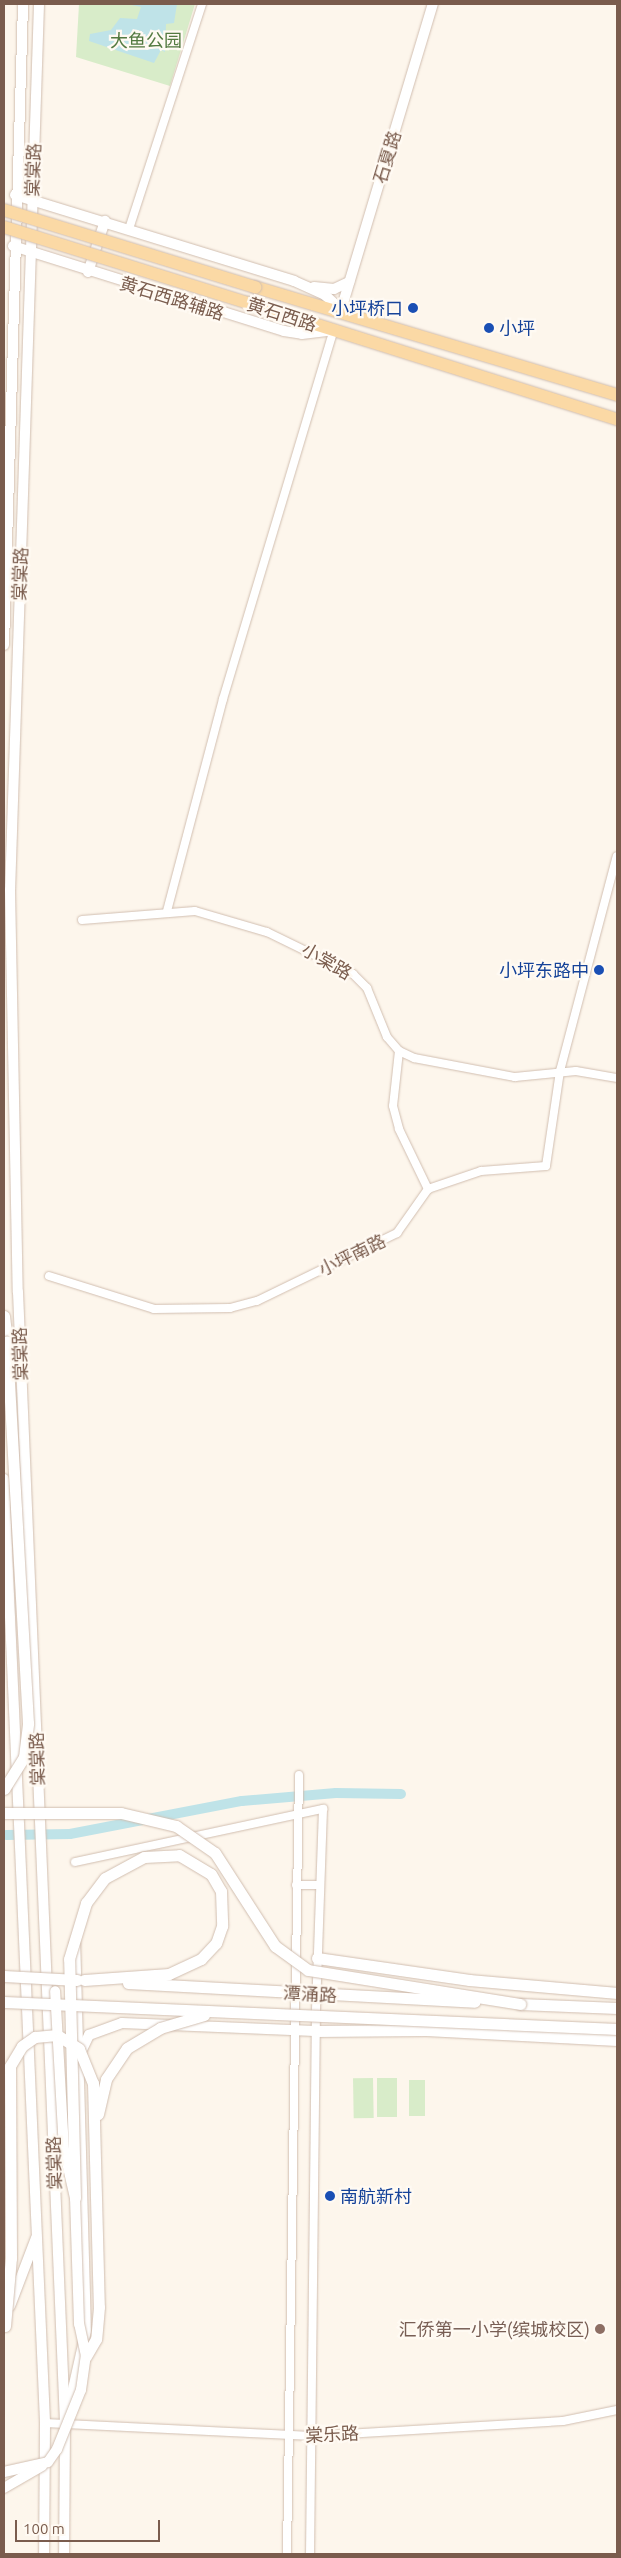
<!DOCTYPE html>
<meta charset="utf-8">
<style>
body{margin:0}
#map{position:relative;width:621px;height:2558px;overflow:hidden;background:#fdf6ec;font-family:Ubuntu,"Noto Sans SC",sans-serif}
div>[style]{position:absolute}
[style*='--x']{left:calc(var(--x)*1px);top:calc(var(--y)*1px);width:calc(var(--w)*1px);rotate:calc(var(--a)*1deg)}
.green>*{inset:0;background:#d8ecc9;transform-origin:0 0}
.water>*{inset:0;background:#bfe3e8}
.canal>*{height:10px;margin:-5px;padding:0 5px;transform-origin:5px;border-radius:5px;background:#bfe3e8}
.roads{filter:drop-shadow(0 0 1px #d1beb0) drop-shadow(0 0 1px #d1beb0)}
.minor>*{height:8px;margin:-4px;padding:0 4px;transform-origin:4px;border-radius:4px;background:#fff}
.tertiary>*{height:10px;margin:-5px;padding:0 5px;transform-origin:5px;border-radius:5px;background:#fff}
.secondary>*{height:11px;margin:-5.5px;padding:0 5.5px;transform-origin:5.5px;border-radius:5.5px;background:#fff}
.primary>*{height:12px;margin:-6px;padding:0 6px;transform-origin:6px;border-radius:6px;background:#fbd9a5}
.bridges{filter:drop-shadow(0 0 1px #d1beb0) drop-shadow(0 0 1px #d1beb0)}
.tertiary-bridge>*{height:10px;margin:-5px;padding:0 5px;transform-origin:5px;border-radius:5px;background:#fff}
.secondary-bridge>*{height:11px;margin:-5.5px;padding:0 5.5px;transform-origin:5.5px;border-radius:5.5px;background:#fff}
.primary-bridge>*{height:12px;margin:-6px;padding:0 6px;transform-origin:6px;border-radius:6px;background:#fbd9a5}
.dots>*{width:14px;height:14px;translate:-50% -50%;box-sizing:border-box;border:2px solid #fffaf3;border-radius:50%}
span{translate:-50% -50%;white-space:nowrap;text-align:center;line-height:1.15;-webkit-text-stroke:4.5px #fffaf3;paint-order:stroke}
.park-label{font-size:18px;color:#537a41}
.street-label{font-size:18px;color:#7a5c4d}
.transit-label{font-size:18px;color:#164399}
.right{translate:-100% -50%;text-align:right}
.left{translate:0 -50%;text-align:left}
.education-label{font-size:18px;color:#785e54}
.frame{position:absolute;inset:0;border:5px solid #7a5c4d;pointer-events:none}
.scale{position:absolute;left:15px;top:2520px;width:145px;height:22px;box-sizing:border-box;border:2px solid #7a5c4d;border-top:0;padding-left:6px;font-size:15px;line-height:18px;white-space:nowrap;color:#7a5c4d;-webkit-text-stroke:4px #fffaf3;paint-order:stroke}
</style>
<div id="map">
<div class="green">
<i style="clip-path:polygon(79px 4px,195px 4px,170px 86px,76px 57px)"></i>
<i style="left:373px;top:2078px;width:40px;height:20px;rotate:89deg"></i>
<i style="left:377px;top:2078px;width:20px;height:39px"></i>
<i style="left:409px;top:2080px;width:16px;height:36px"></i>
</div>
<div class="water">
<i style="clip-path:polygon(127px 4px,177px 4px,174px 23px,166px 24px,165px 52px,161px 50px,154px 63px,89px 41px,90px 34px,111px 30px,120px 18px,137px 19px,141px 7px)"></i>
</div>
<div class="canal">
<i style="--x:6;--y:1835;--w:64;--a:-0.9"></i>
<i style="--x:70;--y:1834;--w:175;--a:-10.9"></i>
<i style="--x:242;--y:1801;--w:94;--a:-4.9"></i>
<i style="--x:336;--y:1793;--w:65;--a:0.9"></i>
</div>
<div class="roads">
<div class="minor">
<i style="--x:129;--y:229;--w:237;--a:-72"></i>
<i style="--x:167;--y:911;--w:219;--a:-75.2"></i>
<i style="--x:223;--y:699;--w:385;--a:-73.3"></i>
<i style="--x:82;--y:920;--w:113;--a:-4.6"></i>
<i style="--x:195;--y:911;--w:75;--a:16.3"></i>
<i style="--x:267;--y:932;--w:96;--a:26"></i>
<i style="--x:353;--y:974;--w:20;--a:45"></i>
<i style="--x:367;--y:988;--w:53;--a:67.8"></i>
<i style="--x:387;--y:1037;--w:18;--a:49"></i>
<i style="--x:399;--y:1051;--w:17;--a:25"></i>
<i style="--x:414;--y:1058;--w:103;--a:10.7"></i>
<i style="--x:515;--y:1077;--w:61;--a:-5.6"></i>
<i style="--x:576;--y:1071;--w:42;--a:9.7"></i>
<i style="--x:399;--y:1051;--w:55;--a:96.2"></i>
<i style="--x:393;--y:1106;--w:24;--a:75"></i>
<i style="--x:399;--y:1129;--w:67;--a:64.2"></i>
<i style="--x:49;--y:1276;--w:110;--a:17.4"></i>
<i style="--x:154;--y:1309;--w:76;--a:-0.8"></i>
<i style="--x:230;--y:1308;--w:28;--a:-15"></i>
<i style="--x:257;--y:1301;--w:156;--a:-25.9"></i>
<i style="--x:397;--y:1233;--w:54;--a:-54.8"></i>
<i style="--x:428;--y:1189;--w:56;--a:-18.8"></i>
<i style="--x:481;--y:1171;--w:65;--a:-4.4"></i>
<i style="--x:546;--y:1166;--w:96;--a:-81.6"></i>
<i style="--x:560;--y:1071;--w:222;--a:-75.2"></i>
<i style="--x:75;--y:1862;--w:254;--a:-12.1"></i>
<i style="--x:323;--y:1809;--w:201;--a:92"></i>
<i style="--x:316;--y:2010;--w:544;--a:90.63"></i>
<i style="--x:296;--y:1885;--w:23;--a:0"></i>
<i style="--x:45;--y:2423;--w:267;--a:2.8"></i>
<i style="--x:312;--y:2436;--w:251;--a:-3.4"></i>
<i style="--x:563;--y:2421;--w:55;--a:-11.5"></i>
<i style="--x:287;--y:2554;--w:779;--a:-89.12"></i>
</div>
<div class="tertiary">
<i style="--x:39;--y:4;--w:886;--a:91.87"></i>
<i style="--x:10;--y:890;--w:402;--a:88.9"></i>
<i style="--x:18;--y:1292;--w:1133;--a:87.62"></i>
<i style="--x:65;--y:2424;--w:130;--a:90.4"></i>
<i style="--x:15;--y:195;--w:292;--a:17.1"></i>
<i style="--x:294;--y:281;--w:34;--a:24"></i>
<i style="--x:325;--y:295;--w:22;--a:43"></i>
<i style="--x:341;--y:310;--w:320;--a:-73.3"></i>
<i style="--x:13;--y:246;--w:284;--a:17.4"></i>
<i style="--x:284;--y:331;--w:18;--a:9"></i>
<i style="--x:302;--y:334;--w:31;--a:-7"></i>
<i style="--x:88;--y:272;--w:54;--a:-71.6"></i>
<i style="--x:314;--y:287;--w:20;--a:6"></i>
<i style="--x:334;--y:289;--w:17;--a:-25"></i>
<i style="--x:4;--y:645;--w:641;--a:-88.3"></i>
<i style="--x:4;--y:1479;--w:945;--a:87.51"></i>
<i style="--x:45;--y:2423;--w:131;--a:90.4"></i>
<i style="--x:81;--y:2052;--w:19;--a:-65"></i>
<i style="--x:89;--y:2035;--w:35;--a:-20"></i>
<i style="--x:122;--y:2023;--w:193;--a:2.4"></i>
<i style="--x:10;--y:2306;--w:73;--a:-69.1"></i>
<i style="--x:68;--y:2411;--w:82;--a:-77.3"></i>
<i style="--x:86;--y:2331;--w:388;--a:-91.6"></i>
</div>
<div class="secondary">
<i style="--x:4;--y:1316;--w:26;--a:83"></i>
<i style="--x:317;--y:1958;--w:154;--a:8.2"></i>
<i style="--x:469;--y:1980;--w:149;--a:5"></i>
<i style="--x:520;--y:2004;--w:97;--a:2.4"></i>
<i style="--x:315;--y:2031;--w:111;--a:-0.5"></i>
<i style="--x:426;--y:2030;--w:191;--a:3"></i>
</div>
<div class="primary">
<i style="--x:255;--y:287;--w:378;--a:16.6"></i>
<i style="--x:248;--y:303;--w:387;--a:17.5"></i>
</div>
</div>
<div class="bridges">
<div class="tertiary-bridge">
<i style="--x:4;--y:2472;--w:45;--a:-12.8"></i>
<i style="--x:48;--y:2462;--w:16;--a:-55"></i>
<i style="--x:57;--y:2449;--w:64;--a:-67.9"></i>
<i style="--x:81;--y:2390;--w:34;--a:-82"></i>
<i style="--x:86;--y:2356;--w:33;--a:-102"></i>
<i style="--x:79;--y:2324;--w:126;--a:-91.8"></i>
<i style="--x:75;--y:2198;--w:49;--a:-102.9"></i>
<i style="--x:64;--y:2150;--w:159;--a:-93.2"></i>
<i style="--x:4;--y:2488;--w:44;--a:-30.1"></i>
</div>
<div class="secondary-bridge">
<i style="--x:4;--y:1789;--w:38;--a:-58"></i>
<i style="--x:24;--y:1757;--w:34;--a:-83"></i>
<i style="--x:28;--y:1723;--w:382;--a:-93.2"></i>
<i style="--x:4;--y:1813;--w:117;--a:0"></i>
<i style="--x:121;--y:1813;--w:57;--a:13.3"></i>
<i style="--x:176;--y:1826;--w:47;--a:34.7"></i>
<i style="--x:215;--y:1853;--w:111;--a:57.2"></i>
<i style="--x:275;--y:1946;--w:41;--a:36"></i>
<i style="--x:308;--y:1970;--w:215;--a:9.1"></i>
<i style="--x:4;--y:1976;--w:73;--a:3.1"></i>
<i style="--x:128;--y:1983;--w:347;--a:3.1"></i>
<i style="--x:4;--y:2002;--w:614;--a:2.52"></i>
<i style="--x:98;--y:2114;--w:36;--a:-77"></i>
<i style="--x:106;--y:2079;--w:37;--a:-56"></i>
<i style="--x:127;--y:2048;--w:39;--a:-31"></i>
<i style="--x:160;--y:2028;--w:46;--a:-16.5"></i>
<i style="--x:75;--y:2198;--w:239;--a:-91.4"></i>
<i style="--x:69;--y:1959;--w:59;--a:-73.1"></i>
<i style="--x:86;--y:1903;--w:31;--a:-53"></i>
<i style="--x:105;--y:1878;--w:44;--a:-28.3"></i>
<i style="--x:144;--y:1857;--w:35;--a:-3"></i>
<i style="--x:179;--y:1855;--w:37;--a:31"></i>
<i style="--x:211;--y:1874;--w:20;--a:60"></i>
<i style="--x:221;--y:1891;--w:35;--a:88"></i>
<i style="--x:222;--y:1926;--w:18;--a:109"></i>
<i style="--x:216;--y:1943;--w:22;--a:133"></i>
<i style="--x:201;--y:1959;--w:35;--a:155"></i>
<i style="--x:169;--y:1974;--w:85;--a:176"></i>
<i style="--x:5;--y:2326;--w:68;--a:-85"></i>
<i style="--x:11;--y:2258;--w:192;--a:-90.3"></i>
<i style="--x:10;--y:2066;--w:23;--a:-59"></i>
<i style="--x:22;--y:2046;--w:16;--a:-35"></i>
<i style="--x:35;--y:2037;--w:22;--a:-5"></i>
<i style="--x:57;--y:2035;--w:26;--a:32"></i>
<i style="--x:79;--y:2049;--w:37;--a:68"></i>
<i style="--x:93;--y:2083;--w:224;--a:88.5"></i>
<i style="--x:99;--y:2307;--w:32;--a:95"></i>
<i style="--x:96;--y:2339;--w:20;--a:120"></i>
</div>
<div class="primary-bridge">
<i style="--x:4;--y:210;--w:263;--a:17.1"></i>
<i style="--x:4;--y:227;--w:256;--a:17.3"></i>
</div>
</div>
<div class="dots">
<i style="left:413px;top:308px;background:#1a4fb4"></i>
<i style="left:489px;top:328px;background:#1a4fb4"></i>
<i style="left:599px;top:970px;background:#1a4fb4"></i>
<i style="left:330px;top:2196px;background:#1a4fb4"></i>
<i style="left:600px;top:2329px;background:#8d6e63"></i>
</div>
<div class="park-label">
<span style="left:146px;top:40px">大鱼公园</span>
</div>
<div class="street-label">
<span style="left:387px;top:157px;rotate:-73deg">石夏路</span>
<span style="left:33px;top:170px;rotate:-88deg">棠棠路</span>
<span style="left:172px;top:298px;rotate:17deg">黄石西路辅路</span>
<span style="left:282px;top:314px;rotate:18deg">黄石西路</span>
<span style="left:20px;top:574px;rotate:-88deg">棠棠路</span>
<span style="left:327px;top:961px;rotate:30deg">小棠路</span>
<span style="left:352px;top:1255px;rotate:-26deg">小坪南路</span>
<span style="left:20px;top:1354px;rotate:-92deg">棠棠路</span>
<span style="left:37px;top:1759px;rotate:-92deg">棠棠路</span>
<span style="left:310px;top:1994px;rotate:3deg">潭涌路</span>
<span style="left:54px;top:2163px;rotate:-92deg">棠棠路</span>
<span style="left:332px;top:2434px;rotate:-3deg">棠乐路</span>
</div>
<div class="transit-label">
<span class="right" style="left:403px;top:308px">小坪桥口</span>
<span class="left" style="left:499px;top:328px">小坪</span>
<span class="right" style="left:589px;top:970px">小坪东路中</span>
<span class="left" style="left:340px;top:2196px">南航新村</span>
</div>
<div class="education-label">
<span class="right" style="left:590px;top:2329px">汇侨第一小学(缤城校区)</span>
</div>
<div class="frame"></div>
<div class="scale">100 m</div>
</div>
